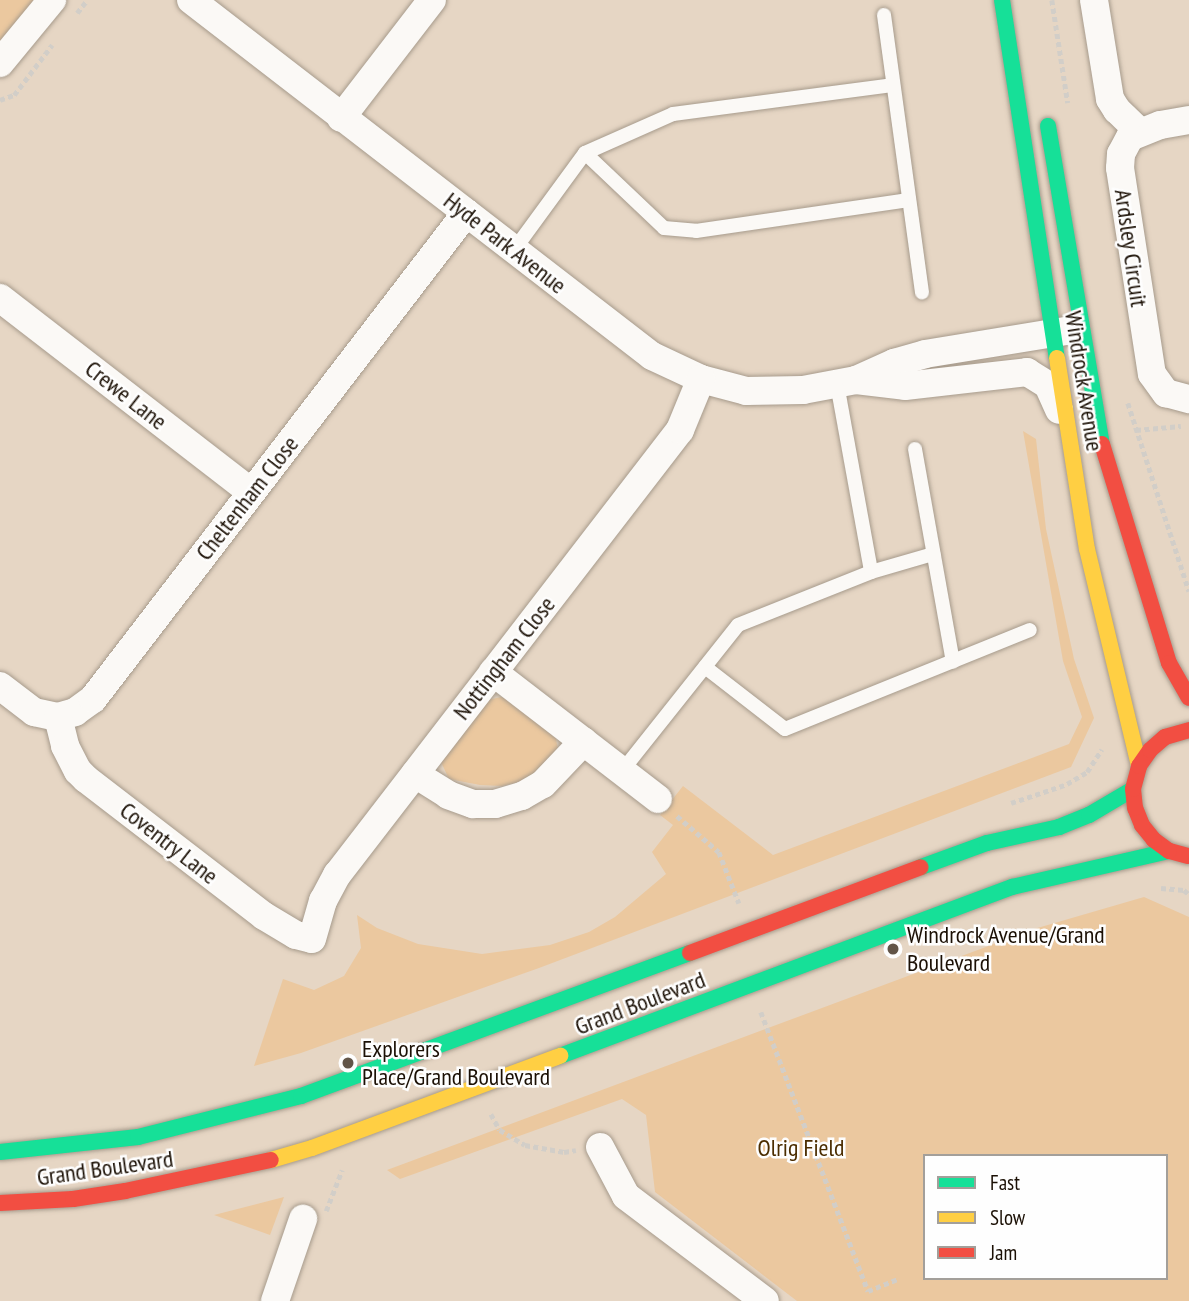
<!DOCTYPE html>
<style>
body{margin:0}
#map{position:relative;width:1189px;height:1301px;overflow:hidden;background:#e6d6c4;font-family:"PT Sans Narrow",sans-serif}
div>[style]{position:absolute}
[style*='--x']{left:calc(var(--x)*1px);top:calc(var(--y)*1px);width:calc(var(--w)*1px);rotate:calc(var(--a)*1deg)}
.green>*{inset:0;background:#ebc89f}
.path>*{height:4.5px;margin-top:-2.25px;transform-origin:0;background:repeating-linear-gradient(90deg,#d2cec8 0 5px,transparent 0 8.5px)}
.roads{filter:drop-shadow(0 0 2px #a79b8c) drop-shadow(0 0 2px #a79b8c)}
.lane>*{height:14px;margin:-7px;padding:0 7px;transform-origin:7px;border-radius:7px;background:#fbf9f6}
.street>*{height:28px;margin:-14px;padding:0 14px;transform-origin:14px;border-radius:14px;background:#fbf9f6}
.fast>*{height:16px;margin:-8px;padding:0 8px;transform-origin:8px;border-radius:8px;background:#16e098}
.slow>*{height:16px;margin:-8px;padding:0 8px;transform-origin:8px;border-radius:8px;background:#ffcf43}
.jam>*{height:16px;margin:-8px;padding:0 8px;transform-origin:8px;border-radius:8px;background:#f24e42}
.dots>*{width:19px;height:19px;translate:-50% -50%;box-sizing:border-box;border:4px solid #fefefe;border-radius:50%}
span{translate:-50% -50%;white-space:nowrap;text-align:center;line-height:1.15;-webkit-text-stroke:5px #fefefe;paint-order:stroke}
.street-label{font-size:24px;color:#1b1005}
.poi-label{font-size:24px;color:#1b1005}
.left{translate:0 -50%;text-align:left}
.park-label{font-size:24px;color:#4b2d00}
.legend{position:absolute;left:923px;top:1154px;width:245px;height:126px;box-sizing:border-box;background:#fefefe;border:2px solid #a39f9a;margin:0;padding:9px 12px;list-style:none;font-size:21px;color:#1b1005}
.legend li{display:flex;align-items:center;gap:14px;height:35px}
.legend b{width:35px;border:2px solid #a39f9a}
</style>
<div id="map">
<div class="green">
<i style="clip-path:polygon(0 0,37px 0,0 47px)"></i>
<i style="clip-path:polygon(1023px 431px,1036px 439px,1046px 529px,1074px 659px,1094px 718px,1071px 767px,539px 968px,301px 1053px,254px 1066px,283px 979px,314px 990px,344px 976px,361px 948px,357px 915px,377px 928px,418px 944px,482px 954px,550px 945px,589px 932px,615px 917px,666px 874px,652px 852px,673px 825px,660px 815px,683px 786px,773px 855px,1069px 744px,1082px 717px,1063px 661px)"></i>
<i style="clip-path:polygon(501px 697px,513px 700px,554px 730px,558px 749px,535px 777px,519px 782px,502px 786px,480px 785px,449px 779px,440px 760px,488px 700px)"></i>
<i style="clip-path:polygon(evenodd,1144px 897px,1189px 917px,1189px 1301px,797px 1301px,655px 1192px,646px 1115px,622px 1099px,400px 1179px,387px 1170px,1034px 929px,1144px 897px,925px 1156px,1166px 1156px,1166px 1278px,925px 1278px,925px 1156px)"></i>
<i style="clip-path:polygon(284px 1197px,270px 1235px,214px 1215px)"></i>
</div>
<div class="path">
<i style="--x:1052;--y:0;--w:104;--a:81.2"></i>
<i style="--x:77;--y:13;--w:16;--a:-52"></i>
<i style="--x:0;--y:100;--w:15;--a:-20"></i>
<i style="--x:14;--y:95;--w:63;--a:-52.8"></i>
<i style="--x:1128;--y:403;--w:198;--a:72"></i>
<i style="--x:1136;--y:430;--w:45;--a:-5.1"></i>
<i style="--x:1011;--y:803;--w:59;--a:-18.7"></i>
<i style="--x:1067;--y:784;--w:23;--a:-31"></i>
<i style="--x:1087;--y:772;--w:27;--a:-57"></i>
<i style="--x:677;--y:816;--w:55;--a:40.6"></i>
<i style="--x:719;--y:852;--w:55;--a:68.6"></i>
<i style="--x:1161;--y:888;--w:23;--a:5"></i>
<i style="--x:1184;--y:890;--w:6;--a:39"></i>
<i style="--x:761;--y:1012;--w:299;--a:69"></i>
<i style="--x:868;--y:1291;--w:32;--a:-22"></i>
<i style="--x:491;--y:1114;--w:18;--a:61"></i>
<i style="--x:500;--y:1130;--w:29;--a:31"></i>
<i style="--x:525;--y:1145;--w:40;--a:10"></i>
<i style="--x:564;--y:1152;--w:12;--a:-9"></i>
<i style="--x:326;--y:1211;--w:44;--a:-68.7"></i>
</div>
<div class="roads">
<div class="lane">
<i style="--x:884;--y:15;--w:280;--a:82.2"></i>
<i style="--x:585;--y:153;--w:109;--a:43.5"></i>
<i style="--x:664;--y:228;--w:32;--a:5"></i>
<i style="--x:696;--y:231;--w:215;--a:-8.3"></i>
<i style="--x:514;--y:250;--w:120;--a:-53.8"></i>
<i style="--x:585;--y:153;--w:96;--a:-23.9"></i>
<i style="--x:673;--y:114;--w:221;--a:-7.5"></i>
<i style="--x:837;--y:384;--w:191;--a:79.7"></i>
<i style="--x:915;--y:449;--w:216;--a:79.9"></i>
<i style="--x:705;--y:667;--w:101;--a:37.8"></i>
<i style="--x:785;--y:729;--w:264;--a:-22"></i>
<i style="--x:622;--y:771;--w:186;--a:-51.5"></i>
<i style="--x:738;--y:625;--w:143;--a:-21.7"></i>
<i style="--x:871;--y:572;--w:65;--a:-16.2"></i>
</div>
<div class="street">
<i style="--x:191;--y:0;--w:582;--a:37.68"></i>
<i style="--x:652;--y:356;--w:54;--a:25.1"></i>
<i style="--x:701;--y:379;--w:47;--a:14.9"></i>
<i style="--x:746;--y:391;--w:57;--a:-1"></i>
<i style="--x:803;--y:390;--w:54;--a:-10.7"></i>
<i style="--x:856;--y:380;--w:42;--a:-24.1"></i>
<i style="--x:894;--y:363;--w:32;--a:-16"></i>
<i style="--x:925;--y:354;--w:148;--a:-9.3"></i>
<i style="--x:1094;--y:0;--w:100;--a:80.8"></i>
<i style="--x:1110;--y:99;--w:13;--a:58"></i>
<i style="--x:1117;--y:110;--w:30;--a:44"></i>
<i style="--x:0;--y:63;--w:82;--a:-50.5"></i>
<i style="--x:341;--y:118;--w:149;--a:-52.4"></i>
<i style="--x:1189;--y:120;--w:29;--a:170"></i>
<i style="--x:1160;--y:125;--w:32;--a:158"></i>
<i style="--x:1130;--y:137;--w:19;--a:118"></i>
<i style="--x:1121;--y:154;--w:14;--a:94"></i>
<i style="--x:1120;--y:168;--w:208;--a:81.2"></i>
<i style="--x:1152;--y:374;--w:24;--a:54"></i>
<i style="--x:1166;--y:393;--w:24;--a:15"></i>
<i style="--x:0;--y:298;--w:317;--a:37.7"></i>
<i style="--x:856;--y:380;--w:49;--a:7"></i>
<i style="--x:905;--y:386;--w:123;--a:-6.5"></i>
<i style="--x:1027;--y:372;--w:25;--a:32"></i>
<i style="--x:1048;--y:385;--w:27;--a:66"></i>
<i style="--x:493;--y:672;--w:208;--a:37.6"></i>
<i style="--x:0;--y:686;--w:43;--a:37.4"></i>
<i style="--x:34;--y:712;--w:25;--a:12"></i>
<i style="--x:58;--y:717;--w:18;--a:-16"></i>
<i style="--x:75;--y:712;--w:22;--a:-36"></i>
<i style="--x:93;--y:699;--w:613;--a:-52.49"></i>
<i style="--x:58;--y:717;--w:30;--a:76"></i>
<i style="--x:65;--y:746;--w:28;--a:63"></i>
<i style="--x:78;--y:771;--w:11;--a:45"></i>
<i style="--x:86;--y:779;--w:225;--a:37.6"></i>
<i style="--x:264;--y:916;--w:37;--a:31"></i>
<i style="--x:296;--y:935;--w:16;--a:14"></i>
<i style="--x:312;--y:939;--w:40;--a:-74"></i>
<i style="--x:323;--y:901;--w:30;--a:-62"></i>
<i style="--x:337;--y:875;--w:562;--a:-52.38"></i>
<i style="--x:680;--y:430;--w:55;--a:-67.6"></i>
<i style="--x:415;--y:774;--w:39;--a:32"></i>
<i style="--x:448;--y:795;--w:27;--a:20"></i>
<i style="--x:473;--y:804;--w:22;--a:0"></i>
<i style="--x:495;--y:804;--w:28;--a:-17"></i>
<i style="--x:522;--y:796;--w:24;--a:-30"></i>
<i style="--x:543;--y:784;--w:59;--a:-46.4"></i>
<i style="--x:600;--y:1147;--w:55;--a:62"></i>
<i style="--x:626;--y:1196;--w:174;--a:37.1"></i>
<i style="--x:275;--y:1301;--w:87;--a:-71.1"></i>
</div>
<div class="fast">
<i style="--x:1002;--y:0;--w:362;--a:81.3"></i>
<i style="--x:1048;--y:126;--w:323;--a:80.4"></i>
<i style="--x:921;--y:867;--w:70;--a:-20"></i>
<i style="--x:987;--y:843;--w:74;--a:-12.5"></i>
<i style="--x:1059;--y:827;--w:32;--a:-22"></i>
<i style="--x:1089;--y:815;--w:51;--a:-30.6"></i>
<i style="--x:560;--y:1056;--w:483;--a:-20.5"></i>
<i style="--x:1012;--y:887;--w:161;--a:-12.9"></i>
<i style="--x:0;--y:1152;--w:139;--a:-6.2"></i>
<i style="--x:138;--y:1137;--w:168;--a:-14.1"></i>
<i style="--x:301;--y:1096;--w:414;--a:-20.2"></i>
</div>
<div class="slow">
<i style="--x:1057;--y:358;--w:193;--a:81.1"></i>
<i style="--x:1087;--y:549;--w:223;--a:76.5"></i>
<i style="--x:271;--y:1160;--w:43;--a:-16.3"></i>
<i style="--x:312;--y:1148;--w:265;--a:-20.4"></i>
</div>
<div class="jam">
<i style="--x:1102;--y:444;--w:229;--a:73"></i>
<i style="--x:1169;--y:663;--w:40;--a:60.3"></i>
<i style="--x:1188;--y:856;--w:20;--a:-165"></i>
<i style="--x:1169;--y:851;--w:19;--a:-144"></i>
<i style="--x:1154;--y:840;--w:19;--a:-129"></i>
<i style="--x:1142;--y:825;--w:18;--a:-112"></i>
<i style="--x:1135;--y:808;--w:19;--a:-96"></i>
<i style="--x:1133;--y:789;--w:24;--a:-75"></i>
<i style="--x:1139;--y:766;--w:19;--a:-55"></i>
<i style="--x:1150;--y:750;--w:20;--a:-41"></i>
<i style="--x:1165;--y:737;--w:25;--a:-16"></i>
<i style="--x:690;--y:953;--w:246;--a:-20.4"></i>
<i style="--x:0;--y:1203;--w:73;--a:-3.1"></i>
<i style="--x:73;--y:1199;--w:53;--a:-8.7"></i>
<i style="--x:125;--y:1191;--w:149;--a:-12"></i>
</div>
</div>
<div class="dots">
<i style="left:893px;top:949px;background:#625548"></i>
<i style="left:348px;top:1063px;background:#625548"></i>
</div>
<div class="street-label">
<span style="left:505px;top:243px;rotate:38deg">Hyde Park Avenue</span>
<span style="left:1131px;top:248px;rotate:82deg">Ardsley Circuit</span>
<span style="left:1084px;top:381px;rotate:81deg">Windrock Avenue</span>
<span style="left:126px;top:395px;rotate:38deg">Crewe Lane</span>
<span style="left:247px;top:498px;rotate:-52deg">Cheltenham Close</span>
<span style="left:504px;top:658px;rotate:-52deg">Nottingham Close</span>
<span style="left:169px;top:843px;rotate:38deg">Coventry Lane</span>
<span style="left:640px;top:1003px;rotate:-21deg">Grand Boulevard</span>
<span style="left:105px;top:1168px;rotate:-8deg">Grand Boulevard</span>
</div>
<div class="poi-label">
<span class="left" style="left:907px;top:949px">Windrock Avenue/Grand<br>Boulevard</span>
<span class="left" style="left:362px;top:1063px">Explorers<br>Place/Grand Boulevard</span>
</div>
<div class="park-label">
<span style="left:801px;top:1148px">Olrig Field</span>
</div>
<ul class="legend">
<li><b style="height:9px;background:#16e098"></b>Fast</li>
<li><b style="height:9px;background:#ffcf43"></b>Slow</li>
<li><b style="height:9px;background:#f24e42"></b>Jam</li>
</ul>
</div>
